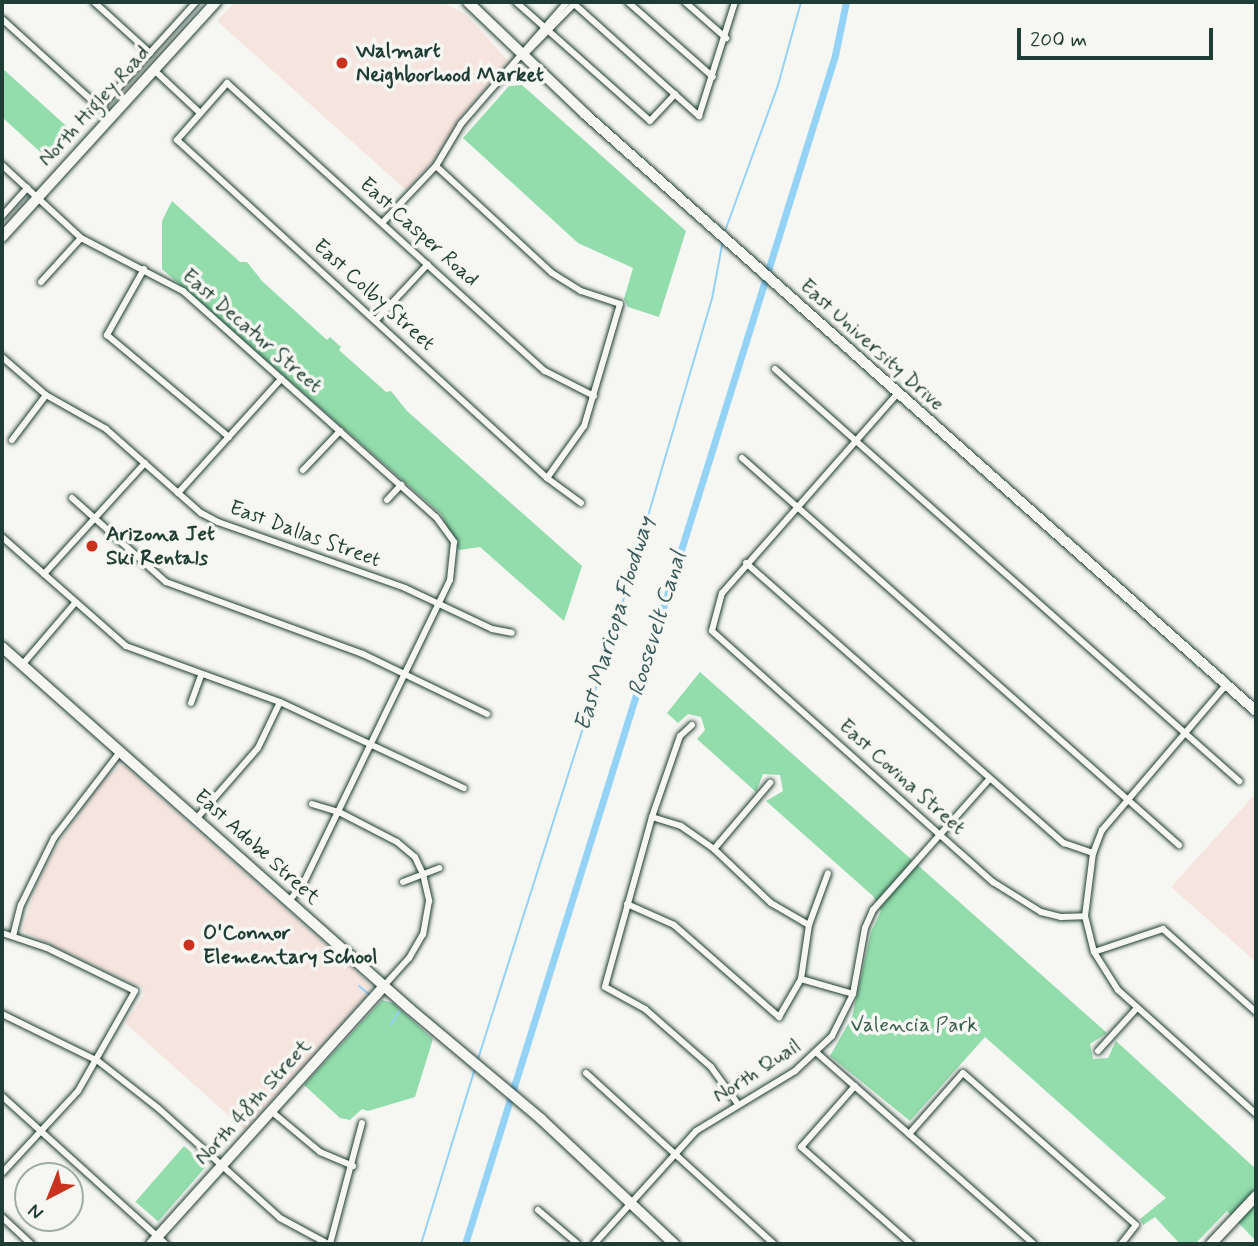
<!DOCTYPE html>
<style>
body{margin:0}
#map{position:relative;width:1258px;height:1246px;overflow:hidden;background:#f6f6f2;font-family:Mynerve,sans-serif}
div>[style]{position:absolute}
[style*='--x']{left:calc(var(--x)*1px);top:calc(var(--y)*1px);width:calc(var(--w)*1px);rotate:calc(var(--a)*1deg)}
.built>*{inset:0;background:#f6e5de}
.green>*{inset:0;background:#93dcac;transform-origin:0 0}
.stream>*{height:2px;margin:-1px;padding:0 1px;transform-origin:1px;border-radius:1px;background:#95d3f6}
.canal>*{height:7px;margin:-3.5px;padding:0 3.5px;transform-origin:3.5px;border-radius:3.5px;background:#95d3f6}
.roads{filter:drop-shadow(0 0 2px #1f3d34) drop-shadow(0 0 2px #1f3d34)}
.street>*{height:6px;margin:-3px;padding:0 3px;transform-origin:3px;border-radius:3px;background:#f6f6f2}
.secondary>*{height:10px;margin:-5px;padding:0 5px;transform-origin:5px;border-radius:5px;background:#f6f6f2}
.dots>*{width:19px;height:19px;translate:-50% -50%;box-sizing:border-box;border:4px solid #f6f6f2;border-radius:50%}
span{translate:-50% -50%;white-space:nowrap;text-align:center;line-height:1.15;-webkit-text-stroke:7px #f6f6f2;paint-order:stroke}
.poi-label{font-size:21px;color:#1f3d34;font-weight:700}
.left{translate:0 -50%;text-align:left}
.street-label{font-size:21px;color:#1f3d34}
.park-label{font-size:21px;color:#365d4c}
.water-label{font-size:23px;color:#375b5b;font-style:italic}
.frame{position:absolute;inset:0;border:4px solid #1f3d34;pointer-events:none}
.north{position:absolute;left:14px;top:1162px;width:70px;height:70px;box-sizing:border-box;background:#f6f6f2;border:2px solid #a0aca6;border-radius:50%;rotate:222deg;font-size:19px;font-weight:700;line-height:28px;text-align:center;color:#1f3d34}
.north::after{content:'';display:block;margin:auto;width:24px;height:32px;background:#c8321e;clip-path:polygon(50% 0,100% 100%,50% 72%,0 100%)}
.scale{position:absolute;left:1017px;top:28px;width:196px;height:32px;box-sizing:border-box;border:4px solid #1f3d34;border-top:0;padding-left:9px;font-size:21px;line-height:24px;white-space:nowrap;color:#1f3d34;-webkit-text-stroke:5px #f6f6f2;paint-order:stroke}
</style>
<div id="map">
<div class="built">
<i style="clip-path:polygon(235px 2px,441px 2px,466px 14px,509px 62px,461px 116px,439px 155px,407px 191px,217px 21px)"></i>
<i style="clip-path:polygon(122px 764px,371px 985px,369px 993px,245px 1130px,125px 1023px,144px 995px,142px 987px,22px 931px,35px 889px,58px 844px,99px 785px)"></i>
<i style="clip-path:polygon(1256px 793px,1256px 962px,1171px 887px)"></i>
</div>
<div class="green">
<i style="clip-path:polygon(2px 68px,74px 133px,49px 160px,2px 117px)"></i>
<i style="clip-path:polygon(522px 85px,686px 231px,659px 317px,628px 307px,624px 299px,633px 268px,578px 243px,463px 138px,509px 86px)"></i>
<i style="clip-path:polygon(172px 201px,240px 262px,247px 262px,262px 281px,327px 340px,330px 337px,341px 347px,339px 350px,386px 392px,391px 391px,407px 411px,582px 566px,564px 621px,480px 547px,459px 550px,441px 514px,162px 269px,162px 221px)"></i>
<i style="clip-path:polygon(700px 672px,1107px 1033px,1090px 1044px,1093px 1059px,1108px 1058px,1116px 1041px,1256px 1169px,1256px 1241px,1227px 1211px,1195px 1244px,1180px 1244px,1155px 1217px,1143px 1225px,1140px 1219px,1166px 1198px,985px 1037px,910px 1121px,830px 1056px,852px 1017px,871px 932px,881px 911px,873px 896px,766px 801px,783px 791px,780px 775px,763px 774px,756px 792px,697px 739px,705px 730px,701px 717px,688px 714px,678px 723px,667px 713px)"></i>
<i style="clip-path:polygon(382px 1000px,393px 1003px,433px 1039px,415px 1097px,368px 1111px,362px 1109px,350px 1120px,340px 1118px,304px 1085px)"></i>
<i style="left:184px;top:1146px;width:30px;height:74px;rotate:41deg"></i>
</div>
<div class="stream">
<i style="--x:725;--y:231;--w:155;--a:-70"></i>
<i style="--x:778;--y:85;--w:86;--a:-74.5"></i>
<i style="--x:359;--y:986;--w:13;--a:39"></i>
<i style="--x:391;--y:1025;--w:16;--a:-60"></i>
<i style="--x:478;--y:1059;--w:480;--a:-72.4"></i>
<i style="--x:623;--y:601;--w:315;--a:-73.6"></i>
<i style="--x:712;--y:299;--w:60;--a:-79.4"></i>
<i style="--x:421;--y:1244;--w:184;--a:-72.9"></i>
</div>
<div class="canal">
<i style="--x:465;--y:1244;--w:1245;--a:-72.71"></i>
<i style="--x:835;--y:55;--w:54;--a:-78.3"></i>
</div>
<div class="roads">
<div class="street">
<i style="--x:94;--y:2;--w:76;--a:42.3"></i>
<i style="--x:516;--y:2;--w:179;--a:41.6"></i>
<i style="--x:650;--y:121;--w:37;--a:-47"></i>
<i style="--x:572;--y:2;--w:171;--a:41.9"></i>
<i style="--x:699;--y:116;--w:120;--a:-72.5"></i>
<i style="--x:628;--y:2;--w:113;--a:41.4"></i>
<i style="--x:685;--y:2;--w:55;--a:41.3"></i>
<i style="--x:2;--y:19;--w:146;--a:42.2"></i>
<i style="--x:524;--y:55;--w:73;--a:-45.6"></i>
<i style="--x:154;--y:70;--w:63;--a:43.1"></i>
<i style="--x:100;--y:108;--w:143;--a:-47.8"></i>
<i style="--x:2;--y:165;--w:108;--a:42.7"></i>
<i style="--x:81;--y:238;--w:115;--a:27.5"></i>
<i style="--x:183;--y:291;--w:339;--a:41.8"></i>
<i style="--x:436;--y:517;--w:31;--a:54"></i>
<i style="--x:454;--y:542;--w:38;--a:96"></i>
<i style="--x:450;--y:580;--w:335;--a:115.8"></i>
<i style="--x:304;--y:882;--w:24;--a:128"></i>
<i style="--x:436;--y:166;--w:158;--a:42.7"></i>
<i style="--x:552;--y:273;--w:34;--a:32"></i>
<i style="--x:581;--y:291;--w:41;--a:18.4"></i>
<i style="--x:620;--y:304;--w:127;--a:106.4"></i>
<i style="--x:584;--y:426;--w:64;--a:125.4"></i>
<i style="--x:2;--y:216;--w:38;--a:-48"></i>
<i style="--x:383;--y:222;--w:77;--a:-46.6"></i>
<i style="--x:436;--y:166;--w:49;--a:-59.2"></i>
<i style="--x:461;--y:124;--w:162;--a:-49"></i>
<i style="--x:144;--y:269;--w:76;--a:119.3"></i>
<i style="--x:107;--y:335;--w:159;--a:39.9"></i>
<i style="--x:41;--y:282;--w:59;--a:-47.7"></i>
<i style="--x:376;--y:320;--w:76;--a:-47.1"></i>
<i style="--x:2;--y:357;--w:58;--a:40.8"></i>
<i style="--x:46;--y:395;--w:69;--a:29.5"></i>
<i style="--x:106;--y:429;--w:127;--a:41.5"></i>
<i style="--x:201;--y:513;--w:19;--a:28"></i>
<i style="--x:218;--y:522;--w:198;--a:19.4"></i>
<i style="--x:405;--y:588;--w:96;--a:25.2"></i>
<i style="--x:492;--y:629;--w:20;--a:11"></i>
<i style="--x:775;--y:369;--w:621;--a:41.6"></i>
<i style="--x:898;--y:393;--w:266;--a:131.3"></i>
<i style="--x:722;--y:593;--w:39;--a:105"></i>
<i style="--x:712;--y:631;--w:377;--a:41.8"></i>
<i style="--x:993;--y:882;--w:57;--a:32"></i>
<i style="--x:1041;--y:912;--w:21;--a:14"></i>
<i style="--x:1061;--y:917;--w:24;--a:-2"></i>
<i style="--x:12;--y:440;--w:56;--a:-52.9"></i>
<i style="--x:742;--y:458;--w:584;--a:41.53"></i>
<i style="--x:303;--y:470;--w:54;--a:-46.5"></i>
<i style="--x:178;--y:493;--w:154;--a:-47.9"></i>
<i style="--x:72;--y:498;--w:126;--a:41.8"></i>
<i style="--x:166;--y:582;--w:210;--a:20.1"></i>
<i style="--x:363;--y:654;--w:138;--a:25.8"></i>
<i style="--x:387;--y:500;--w:21;--a:-47"></i>
<i style="--x:581;--y:503;--w:42;--a:-143.7"></i>
<i style="--x:547;--y:478;--w:501;--a:-137.59"></i>
<i style="--x:177;--y:140;--w:76;--a:-48.7"></i>
<i style="--x:227;--y:83;--w:429;--a:42.2"></i>
<i style="--x:545;--y:371;--w:55;--a:27"></i>
<i style="--x:2;--y:537;--w:165;--a:41.3"></i>
<i style="--x:126;--y:646;--w:164;--a:20"></i>
<i style="--x:280;--y:702;--w:203;--a:25.1"></i>
<i style="--x:746;--y:563;--w:424;--a:41.4"></i>
<i style="--x:1064;--y:843;--w:31;--a:19"></i>
<i style="--x:44;--y:574;--w:150;--a:-47.7"></i>
<i style="--x:22;--y:665;--w:82;--a:-49.5"></i>
<i style="--x:1226;--y:685;--w:191;--a:130.5"></i>
<i style="--x:1102;--y:830;--w:25;--a:111"></i>
<i style="--x:1093;--y:853;--w:64;--a:97.2"></i>
<i style="--x:1085;--y:916;--w:37;--a:76"></i>
<i style="--x:1094;--y:952;--w:73;--a:-18.4"></i>
<i style="--x:1163;--y:929;--w:125;--a:41.7"></i>
<i style="--x:191;--y:703;--w:30;--a:-70"></i>
<i style="--x:692;--y:725;--w:16;--a:137"></i>
<i style="--x:680;--y:736;--w:86;--a:109.1"></i>
<i style="--x:652;--y:817;--w:176;--a:105.5"></i>
<i style="--x:605;--y:987;--w:46;--a:28.8"></i>
<i style="--x:645;--y:1009;--w:88;--a:41.3"></i>
<i style="--x:711;--y:1067;--w:46;--a:53.9"></i>
<i style="--x:312;--y:804;--w:28;--a:17"></i>
<i style="--x:339;--y:812;--w:65;--a:27.3"></i>
<i style="--x:397;--y:842;--w:23;--a:40"></i>
<i style="--x:415;--y:857;--w:19;--a:65"></i>
<i style="--x:423;--y:874;--w:28;--a:77"></i>
<i style="--x:429;--y:901;--w:34;--a:100"></i>
<i style="--x:423;--y:934;--w:28;--a:120"></i>
<i style="--x:409;--y:958;--w:38;--a:132"></i>
<i style="--x:652;--y:817;--w:30;--a:17"></i>
<i style="--x:681;--y:826;--w:40;--a:34.9"></i>
<i style="--x:714;--y:849;--w:79;--a:43.5"></i>
<i style="--x:771;--y:903;--w:44;--a:30.1"></i>
<i style="--x:196;--y:819;--w:94;--a:-48.9"></i>
<i style="--x:258;--y:748;--w:51;--a:-64.4"></i>
<i style="--x:714;--y:849;--w:87;--a:-49.7"></i>
<i style="--x:403;--y:882;--w:39;--a:-21"></i>
<i style="--x:627;--y:904;--w:51;--a:24.1"></i>
<i style="--x:674;--y:925;--w:140;--a:41.2"></i>
<i style="--x:779;--y:1017;--w:44;--a:-59.9"></i>
<i style="--x:801;--y:979;--w:55;--a:-81.6"></i>
<i style="--x:809;--y:925;--w:55;--a:-69.9"></i>
<i style="--x:2;--y:933;--w:47;--a:18.4"></i>
<i style="--x:47;--y:948;--w:98;--a:26"></i>
<i style="--x:135;--y:991;--w:115;--a:119.7"></i>
<i style="--x:78;--y:1091;--w:112;--a:132.8"></i>
<i style="--x:13;--y:936;--w:32;--a:-76"></i>
<i style="--x:21;--y:905;--w:75;--a:-63.8"></i>
<i style="--x:54;--y:838;--w:108;--a:-52.5"></i>
<i style="--x:1094;--y:952;--w:45;--a:57.7"></i>
<i style="--x:1118;--y:990;--w:186;--a:41.9"></i>
<i style="--x:801;--y:979;--w:54;--a:16.1"></i>
<i style="--x:2;--y:1014;--w:107;--a:26.1"></i>
<i style="--x:98;--y:1061;--w:76;--a:38.1"></i>
<i style="--x:158;--y:1108;--w:164;--a:42"></i>
<i style="--x:280;--y:1218;--w:55;--a:28.4"></i>
<i style="--x:1098;--y:1051;--w:58;--a:-47.8"></i>
<i style="--x:817;--y:1053;--w:289;--a:41.4"></i>
<i style="--x:586;--y:1073;--w:254;--a:42.3"></i>
<i style="--x:855;--y:1086;--w:81;--a:131.5"></i>
<i style="--x:801;--y:1147;--w:147;--a:41.4"></i>
<i style="--x:2;--y:1096;--w:221;--a:42.1"></i>
<i style="--x:271;--y:1111;--w:64;--a:39.9"></i>
<i style="--x:320;--y:1152;--w:36;--a:23"></i>
<i style="--x:909;--y:1134;--w:81;--a:-48.5"></i>
<i style="--x:963;--y:1073;--w:230;--a:41.3"></i>
<i style="--x:1136;--y:1225;--w:24;--a:128"></i>
<i style="--x:538;--y:1210;--w:52;--a:40.4"></i>
<i style="--x:2;--y:1217;--w:40;--a:43"></i>
<i style="--x:330;--y:1244;--w:125;--a:-75.2"></i>
<i style="--x:594;--y:1244;--w:152;--a:-47.9"></i>
<i style="--x:696;--y:1131;--w:116;--a:-31.2"></i>
<i style="--x:795;--y:1071;--w:51;--a:-43.4"></i>
<i style="--x:832;--y:1036;--w:47;--a:-63.4"></i>
<i style="--x:853;--y:994;--w:67;--a:-79.7"></i>
<i style="--x:865;--y:928;--w:20;--a:-66"></i>
<i style="--x:873;--y:910;--w:176;--a:-48.4"></i>
</div>
<div class="secondary">
<i style="--x:468;--y:2;--w:162;--a:43.7"></i>
<i style="--x:585;--y:114;--w:898;--a:41.66"></i>
<i style="--x:2;--y:237;--w:318;--a:-47.7"></i>
<i style="--x:2;--y:647;--w:545;--a:41.58"></i>
<i style="--x:410;--y:1009;--w:171;--a:40"></i>
<i style="--x:541;--y:1119;--w:183;--a:43.2"></i>
<i style="--x:151;--y:1244;--w:348;--a:-47.9"></i>
<i style="--x:1211;--y:1244;--w:66;--a:-46.8"></i>
</div>
</div>
<div class="dots">
<i style="left:342px;top:63px;background:#c8321e"></i>
<i style="left:92px;top:546px;background:#c8321e"></i>
<i style="left:189px;top:945px;background:#c8321e"></i>
</div>
<div class="poi-label">
<span class="left" style="left:356px;top:63px">Walmart<br>Neighborhood Market</span>
<span class="left" style="left:106px;top:546px">Arizona Jet<br>Ski Rentals</span>
<span class="left" style="left:203px;top:945px">O'Connor<br>Elementary School</span>
</div>
<div class="street-label">
<span style="left:94px;top:106px;rotate:-48deg">North Higley Road</span>
<span style="left:419px;top:232px;rotate:42deg">East Casper Road</span>
<span style="left:374px;top:295px;rotate:42deg">East Colby Street</span>
<span style="left:252px;top:331px;rotate:41deg">East Decatur Street</span>
<span style="left:872px;top:345px;rotate:42deg">East University Drive</span>
<span style="left:305px;top:534px;rotate:20deg">East Dallas Street</span>
<span style="left:902px;top:777px;rotate:42deg">East Covina Street</span>
<span style="left:257px;top:847px;rotate:42deg">East Adobe Street</span>
<span style="left:757px;top:1071px;rotate:-33deg">North Quail</span>
<span style="left:253px;top:1102px;rotate:-48deg">North 48th Street</span>
</div>
<div class="park-label">
<span style="left:914px;top:1025px">Valencia Park</span>
</div>
<div class="water-label">
<span style="left:615px;top:624px;rotate:-73deg">East Maricopa Floodway</span>
<span style="left:658px;top:624px;rotate:-73deg">Roosevelt Canal</span>
</div>
<div class="frame"></div>
<div class="north">N</div>
<div class="scale">200 m</div>
</div>
